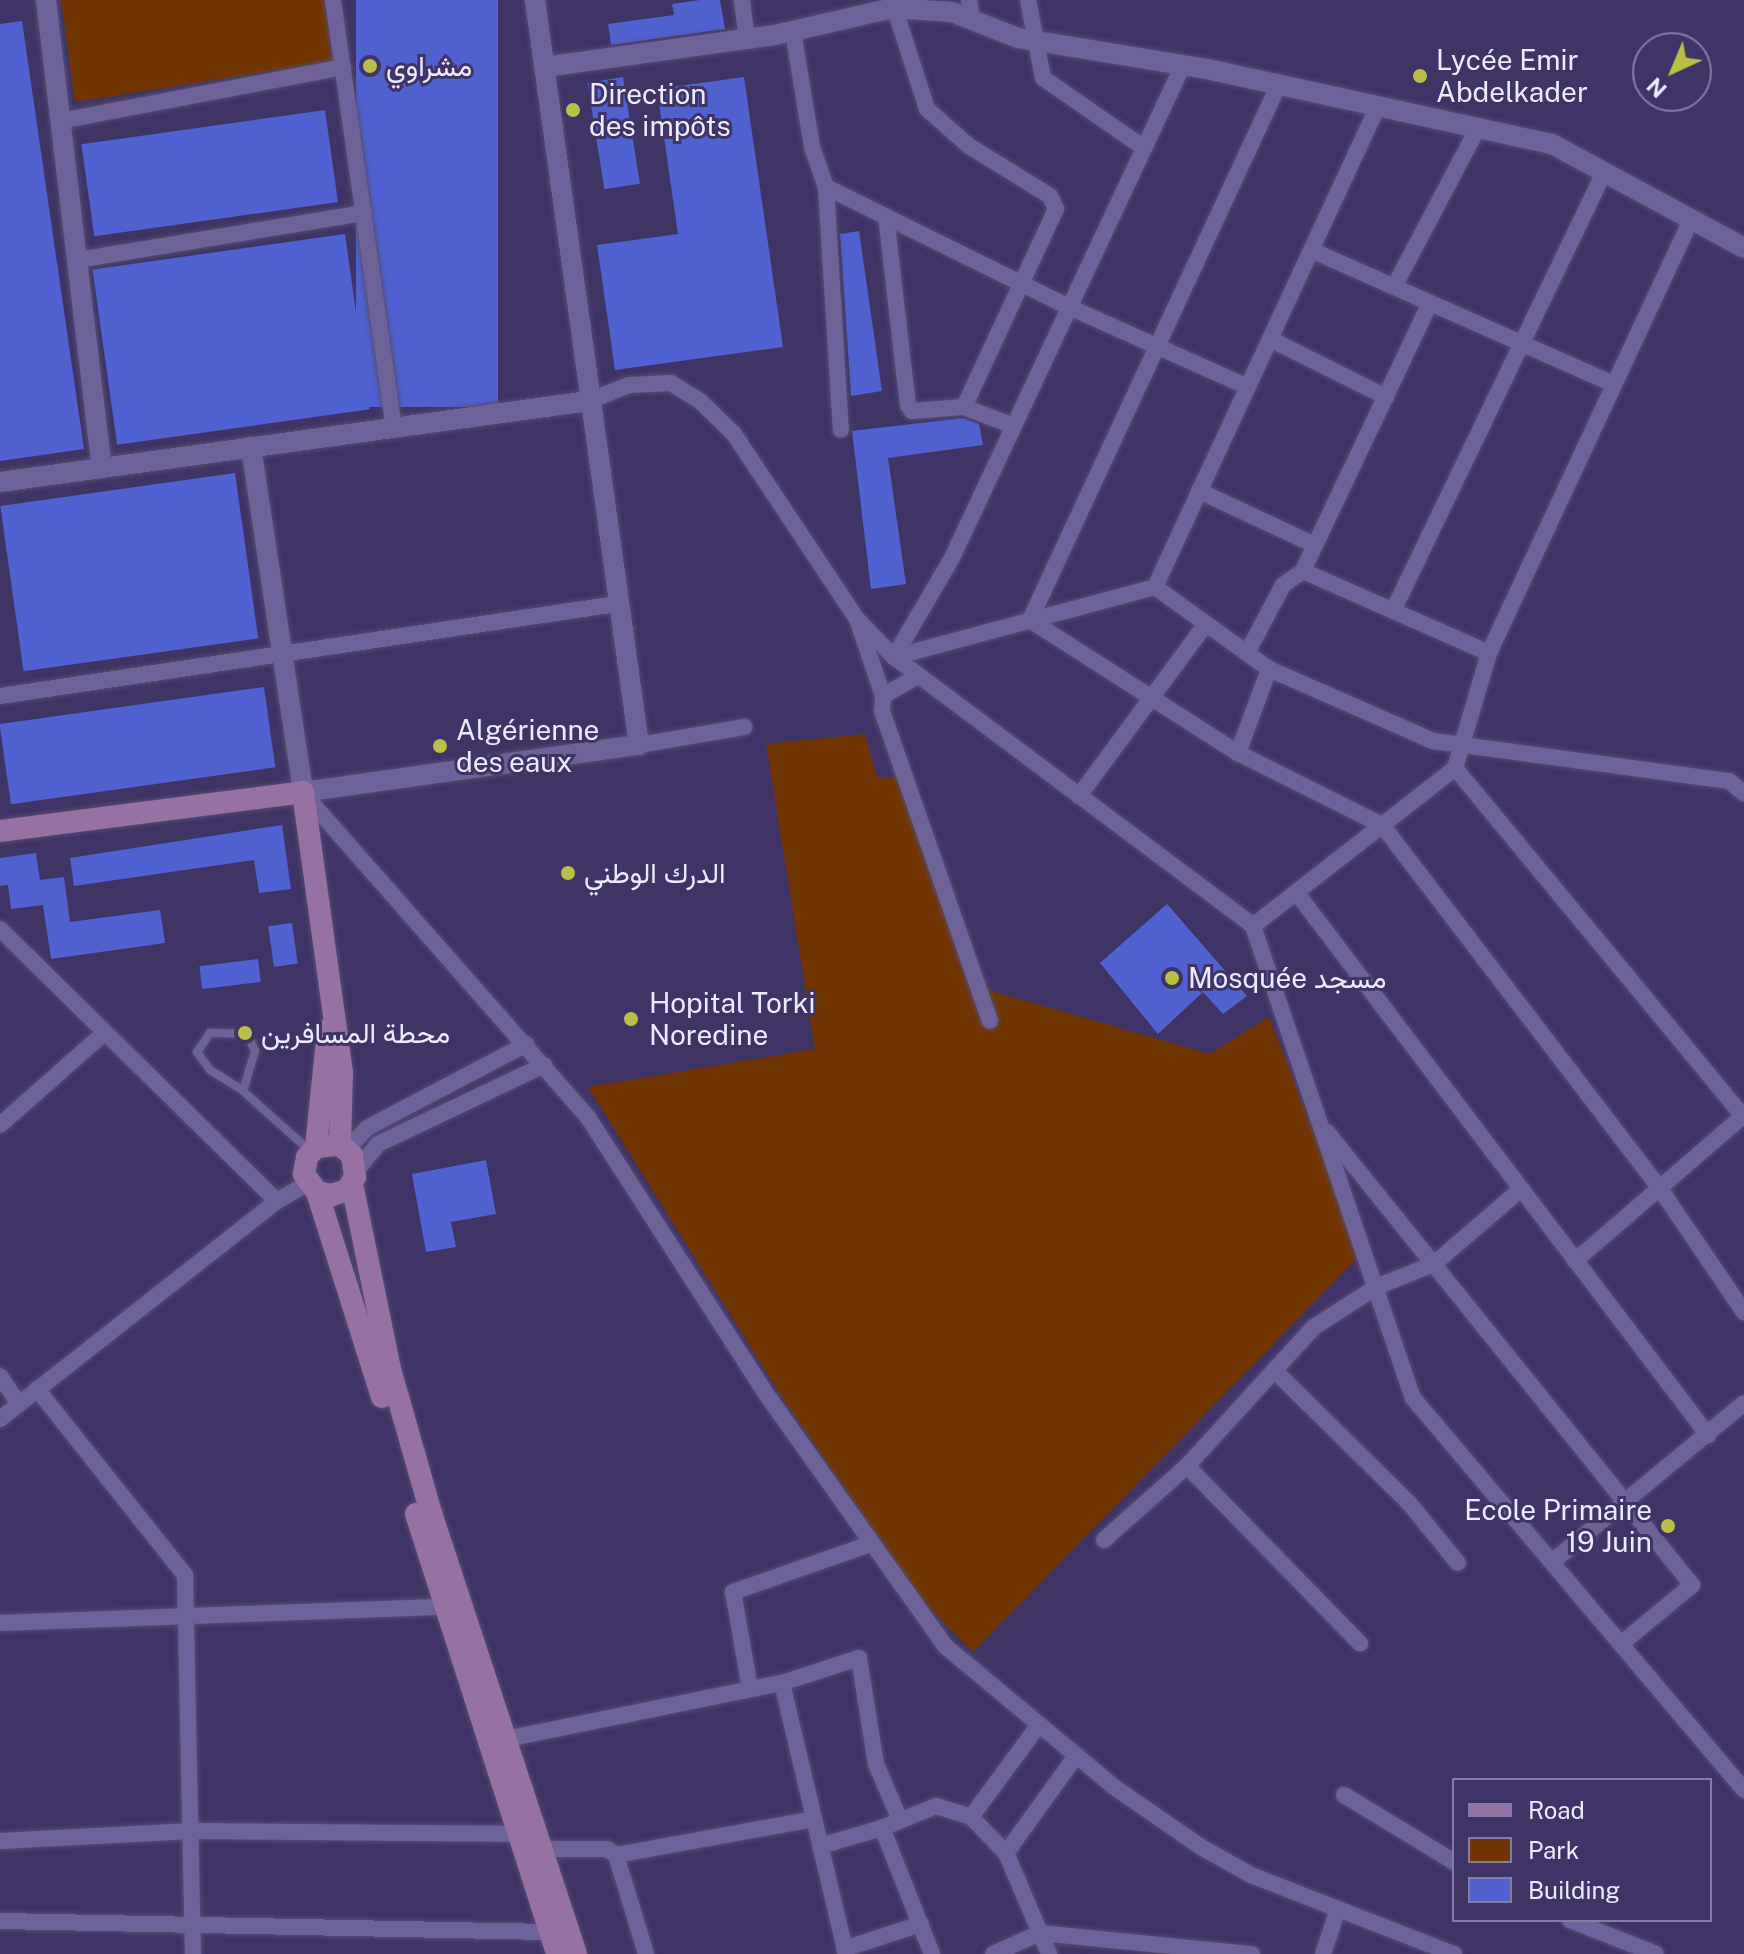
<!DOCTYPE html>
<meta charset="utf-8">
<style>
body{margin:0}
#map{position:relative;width:1744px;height:1954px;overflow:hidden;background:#3f3465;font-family:"Public Sans",Vazirmatn,sans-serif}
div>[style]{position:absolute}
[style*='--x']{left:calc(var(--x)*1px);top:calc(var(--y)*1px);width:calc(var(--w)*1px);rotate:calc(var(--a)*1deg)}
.green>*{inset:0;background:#713502}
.building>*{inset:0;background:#4f62d0;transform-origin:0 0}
.roads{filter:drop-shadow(0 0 2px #564c73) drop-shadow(0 0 2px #564c73)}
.service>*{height:8px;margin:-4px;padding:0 4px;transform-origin:4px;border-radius:4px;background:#6d6398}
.minor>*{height:16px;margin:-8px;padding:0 8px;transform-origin:8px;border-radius:8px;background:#6d6398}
.tertiary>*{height:20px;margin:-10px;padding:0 10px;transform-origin:10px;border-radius:10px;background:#6d6398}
.secondary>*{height:22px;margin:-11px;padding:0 11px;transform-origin:11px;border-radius:11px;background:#9770a4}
.dots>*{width:22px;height:22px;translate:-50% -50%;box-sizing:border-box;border:4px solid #3f3465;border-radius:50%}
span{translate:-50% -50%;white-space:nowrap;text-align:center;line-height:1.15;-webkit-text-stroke:6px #3f3465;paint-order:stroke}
.poi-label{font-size:28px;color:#eceafc}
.left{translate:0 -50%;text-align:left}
.right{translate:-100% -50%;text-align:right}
.legend{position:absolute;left:1452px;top:1778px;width:260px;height:144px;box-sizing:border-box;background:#3f3465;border:2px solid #847da1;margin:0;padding:10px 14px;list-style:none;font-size:24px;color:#eceafc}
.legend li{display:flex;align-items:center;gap:16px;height:40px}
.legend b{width:40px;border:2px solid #847da1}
.north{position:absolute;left:1632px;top:32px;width:80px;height:80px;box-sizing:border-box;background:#3f3465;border:2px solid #847da1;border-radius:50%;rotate:224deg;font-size:22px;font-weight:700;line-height:32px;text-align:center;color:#eceafc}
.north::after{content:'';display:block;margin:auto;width:28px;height:36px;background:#bac045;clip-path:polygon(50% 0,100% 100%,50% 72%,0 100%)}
</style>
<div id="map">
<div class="green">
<i style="clip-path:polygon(61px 0,324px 0,333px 61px,75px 102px)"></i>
<i style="clip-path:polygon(865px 734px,877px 777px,902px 777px,975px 976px,994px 992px,1210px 1054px,1269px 1017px,1361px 1254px,973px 1652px,920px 1598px,783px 1399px,588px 1087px,815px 1049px,766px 744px)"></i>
</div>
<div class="building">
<i style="left:356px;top:0;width:142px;height:407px"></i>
<i style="clip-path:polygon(700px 0,720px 0,725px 29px,611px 45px,608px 24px,674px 15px,672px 4px)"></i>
<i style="clip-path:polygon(22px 21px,84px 449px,0 461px,0 24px)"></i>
<i style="left:623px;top:77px;width:108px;height:36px;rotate:81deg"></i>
<i style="clip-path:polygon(744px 77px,783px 347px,615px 370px,597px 245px,678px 234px,657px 89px)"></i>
<i style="left:325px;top:110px;width:93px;height:246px;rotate:82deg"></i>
<i style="clip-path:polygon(859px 231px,882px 391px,851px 396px,840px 234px)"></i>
<i style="left:345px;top:234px;width:177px;height:255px;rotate:82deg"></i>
<i style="clip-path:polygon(963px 418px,979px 424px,983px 445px,888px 458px,906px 584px,871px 589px,852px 431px)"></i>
<i style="left:235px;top:473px;width:167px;height:237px;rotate:82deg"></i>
<i style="left:264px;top:687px;width:81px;height:267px;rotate:82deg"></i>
<i style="clip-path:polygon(282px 825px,291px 889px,259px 893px,254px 860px,74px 886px,70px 858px)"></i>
<i style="clip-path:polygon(36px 853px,40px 880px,64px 877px,70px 922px,160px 910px,165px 943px,51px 959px,43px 905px,11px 909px,8px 885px,0 886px,0 858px)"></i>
<i style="clip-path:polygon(1167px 904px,1247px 996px,1223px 1014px,1203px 992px,1158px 1034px,1100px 963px)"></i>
<i style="left:292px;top:923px;width:41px;height:24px;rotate:82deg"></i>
<i style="left:258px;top:959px;width:23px;height:59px;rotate:83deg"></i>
<i style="clip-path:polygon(486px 1160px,496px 1214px,451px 1222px,456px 1247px,426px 1252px,412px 1174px)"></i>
</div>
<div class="roads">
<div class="service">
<i style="--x:243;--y:1091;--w:42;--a:-73.3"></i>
<i style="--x:255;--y:1051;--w:19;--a:-115"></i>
<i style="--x:247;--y:1034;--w:37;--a:-178"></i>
<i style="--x:210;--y:1033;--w:23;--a:124"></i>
<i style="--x:197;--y:1052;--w:22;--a:54"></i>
<i style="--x:210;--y:1070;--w:39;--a:32"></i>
<i style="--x:243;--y:1091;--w:90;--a:41.8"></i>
</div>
<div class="minor">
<i style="--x:333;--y:0;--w:431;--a:81.9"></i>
<i style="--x:742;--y:0;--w:39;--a:83"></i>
<i style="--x:892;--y:0;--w:114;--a:72.2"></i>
<i style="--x:927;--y:109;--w:56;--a:41.4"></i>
<i style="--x:969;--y:146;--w:95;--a:31.7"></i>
<i style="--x:1050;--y:196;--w:14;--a:65"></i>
<i style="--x:1056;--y:209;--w:218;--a:114.9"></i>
<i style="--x:969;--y:0;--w:19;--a:81"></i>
<i style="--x:1028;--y:0;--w:79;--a:79.1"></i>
<i style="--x:1043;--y:78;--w:123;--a:34.7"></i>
<i style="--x:793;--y:31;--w:118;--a:80.7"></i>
<i style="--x:812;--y:147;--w:42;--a:70.7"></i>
<i style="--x:826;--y:187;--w:243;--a:86.5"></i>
<i style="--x:1183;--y:65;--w:544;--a:115.11"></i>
<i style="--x:952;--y:558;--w:115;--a:120.4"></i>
<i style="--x:894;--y:657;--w:270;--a:-15"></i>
<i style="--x:1155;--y:587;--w:530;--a:-65.13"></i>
<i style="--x:1279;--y:84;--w:591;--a:114.92"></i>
<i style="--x:1030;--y:620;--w:247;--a:32.6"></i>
<i style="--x:1238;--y:753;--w:161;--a:26.6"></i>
<i style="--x:1382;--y:825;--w:459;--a:52.6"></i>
<i style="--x:1661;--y:1190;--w:148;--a:55.8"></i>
<i style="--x:60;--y:121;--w:288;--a:-10.8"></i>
<i style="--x:826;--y:187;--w:271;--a:26.3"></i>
<i style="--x:1069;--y:307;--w:196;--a:24.1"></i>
<i style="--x:886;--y:216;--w:190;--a:83.4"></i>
<i style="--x:908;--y:405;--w:7;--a:56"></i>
<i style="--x:912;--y:411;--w:52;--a:-4.4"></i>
<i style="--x:964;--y:407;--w:53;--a:20.8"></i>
<i style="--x:1311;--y:250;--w:331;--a:23.9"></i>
<i style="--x:77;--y:260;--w:291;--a:-9.3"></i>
<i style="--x:1394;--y:287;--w:180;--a:-62.2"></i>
<i style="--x:1430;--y:303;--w:297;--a:115.4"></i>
<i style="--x:1303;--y:571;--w:203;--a:23.8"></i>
<i style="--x:1270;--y:339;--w:130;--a:26.6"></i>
<i style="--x:589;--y:401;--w:43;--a:-21.8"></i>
<i style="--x:629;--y:385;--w:42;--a:-2.7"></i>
<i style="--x:671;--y:383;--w:34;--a:32"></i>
<i style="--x:700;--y:401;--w:47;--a:44.1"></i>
<i style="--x:734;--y:434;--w:222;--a:56.4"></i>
<i style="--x:857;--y:619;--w:53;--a:45.8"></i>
<i style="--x:894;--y:657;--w:449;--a:36.8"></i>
<i style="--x:1253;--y:926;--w:256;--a:-38"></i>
<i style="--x:1455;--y:768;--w:120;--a:-73.5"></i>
<i style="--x:1489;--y:653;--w:478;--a:-65"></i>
<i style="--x:1199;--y:491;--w:128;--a:25"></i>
<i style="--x:1155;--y:587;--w:140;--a:35.7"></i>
<i style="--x:1269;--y:669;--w:179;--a:23.7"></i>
<i style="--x:1433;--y:741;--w:299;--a:7.7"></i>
<i style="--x:1729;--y:781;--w:19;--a:39"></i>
<i style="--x:1393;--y:611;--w:486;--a:-64.3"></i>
<i style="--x:858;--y:622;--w:78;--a:71.3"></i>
<i style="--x:1247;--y:653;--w:77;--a:-62.1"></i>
<i style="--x:1283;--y:585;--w:24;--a:-35"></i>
<i style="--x:918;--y:676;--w:40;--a:150.3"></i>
<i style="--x:883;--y:696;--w:15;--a:94"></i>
<i style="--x:882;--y:711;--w:328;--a:70.8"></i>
<i style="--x:0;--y:696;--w:623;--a:-8.49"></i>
<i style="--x:639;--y:745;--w:107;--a:-9.7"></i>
<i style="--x:1238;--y:753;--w:90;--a:-69.7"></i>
<i style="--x:1455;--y:768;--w:452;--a:50.4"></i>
<i style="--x:303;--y:793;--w:434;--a:48.7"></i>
<i style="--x:589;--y:1119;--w:332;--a:57.2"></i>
<i style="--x:769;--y:1398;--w:304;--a:54.6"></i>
<i style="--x:945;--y:1646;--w:220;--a:39.8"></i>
<i style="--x:1114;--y:1787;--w:106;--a:34.6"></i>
<i style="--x:1201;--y:1847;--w:57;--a:29.2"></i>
<i style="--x:1251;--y:1875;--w:218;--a:21.3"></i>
<i style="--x:1079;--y:796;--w:214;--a:-53.6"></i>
<i style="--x:1296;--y:892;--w:682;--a:52.81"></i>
<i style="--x:1253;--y:926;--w:498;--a:71.3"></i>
<i style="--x:1413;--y:1398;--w:513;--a:49.82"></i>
<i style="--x:0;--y:929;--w:388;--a:44.5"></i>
<i style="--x:0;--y:1125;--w:139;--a:-41.5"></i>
<i style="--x:1327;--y:1132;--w:582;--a:51.14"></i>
<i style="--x:1692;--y:1585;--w:92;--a:140.3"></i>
<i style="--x:347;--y:1149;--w:29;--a:-46"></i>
<i style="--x:367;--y:1128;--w:180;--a:-27.8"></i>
<i style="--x:357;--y:1170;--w:33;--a:-51"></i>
<i style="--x:378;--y:1144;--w:184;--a:-25.4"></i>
<i style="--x:1575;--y:1261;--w:223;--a:-40.8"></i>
<i style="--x:1274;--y:1370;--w:190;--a:44.6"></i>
<i style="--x:1409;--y:1503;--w:77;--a:50.8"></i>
<i style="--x:0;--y:1376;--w:34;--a:56"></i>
<i style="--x:37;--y:1389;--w:238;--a:51.5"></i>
<i style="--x:185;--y:1575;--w:379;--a:88.8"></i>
<i style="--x:0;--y:1419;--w:352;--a:-38.2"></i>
<i style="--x:277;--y:1201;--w:36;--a:-30"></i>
<i style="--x:1187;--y:1466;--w:248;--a:45.7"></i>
<i style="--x:1104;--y:1540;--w:111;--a:-41.7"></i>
<i style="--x:1187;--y:1466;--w:188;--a:-47.6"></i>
<i style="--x:1314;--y:1327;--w:74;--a:-32.8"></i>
<i style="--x:1376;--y:1287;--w:62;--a:-21.6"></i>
<i style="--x:1434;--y:1264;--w:115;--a:-40.8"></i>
<i style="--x:1552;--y:1562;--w:249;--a:-39.6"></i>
<i style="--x:0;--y:1623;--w:443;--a:-2.1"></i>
<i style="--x:782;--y:1683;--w:81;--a:-18"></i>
<i style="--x:859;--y:1658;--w:107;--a:80.9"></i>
<i style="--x:876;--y:1764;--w:61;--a:66.8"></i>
<i style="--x:750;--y:1689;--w:98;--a:-99.9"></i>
<i style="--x:733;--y:1592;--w:145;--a:-19.3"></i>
<i style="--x:506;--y:1739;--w:282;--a:-11.5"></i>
<i style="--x:782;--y:1683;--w:278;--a:76.7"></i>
<i style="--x:1344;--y:1795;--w:129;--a:31.3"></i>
<i style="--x:971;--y:1817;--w:113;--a:-53.6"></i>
<i style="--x:0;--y:1841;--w:188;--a:-3"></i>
<i style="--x:188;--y:1831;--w:330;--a:0.5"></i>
<i style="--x:820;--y:1846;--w:65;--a:-16.2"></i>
<i style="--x:541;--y:1849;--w:66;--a:0"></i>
<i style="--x:607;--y:1849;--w:11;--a:34"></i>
<i style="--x:616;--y:1855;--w:201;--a:-10.3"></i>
<i style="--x:1006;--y:1853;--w:120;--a:-54.2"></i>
<i style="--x:616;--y:1855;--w:103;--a:73.1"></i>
<i style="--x:1570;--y:1920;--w:92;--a:21.6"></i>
<i style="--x:0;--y:1921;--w:548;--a:1.15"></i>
<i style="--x:844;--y:1949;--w:81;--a:-18"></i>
<i style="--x:932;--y:1954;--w:136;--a:-111.6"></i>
<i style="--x:882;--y:1828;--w:58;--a:-22.2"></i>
<i style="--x:936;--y:1806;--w:37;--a:17"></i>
<i style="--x:971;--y:1817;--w:50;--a:45.8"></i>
<i style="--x:1006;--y:1853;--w:110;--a:66.9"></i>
<i style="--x:993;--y:1954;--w:51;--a:-24.1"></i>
<i style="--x:1040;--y:1933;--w:213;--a:5.7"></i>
<i style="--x:1323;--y:1954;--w:47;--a:-71.6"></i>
</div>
<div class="tertiary">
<i style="--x:46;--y:0;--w:471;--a:83.2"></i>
<i style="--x:544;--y:67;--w:233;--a:-7.9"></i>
<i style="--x:775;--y:35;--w:121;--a:-12.9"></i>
<i style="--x:893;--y:8;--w:59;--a:3.9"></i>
<i style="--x:952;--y:12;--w:71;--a:21.5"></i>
<i style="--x:1018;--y:38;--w:192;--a:9.3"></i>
<i style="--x:1207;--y:69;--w:353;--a:12.3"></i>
<i style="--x:1552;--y:144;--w:218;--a:28.4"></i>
<i style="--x:251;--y:447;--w:349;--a:81.4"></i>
<i style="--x:303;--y:792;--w:339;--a:-8"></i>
<i style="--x:639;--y:745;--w:752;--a:-97.95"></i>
<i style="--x:0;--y:482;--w:595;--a:-7.83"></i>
</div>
<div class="secondary">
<i style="--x:0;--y:831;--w:305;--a:-7.3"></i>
<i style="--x:303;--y:792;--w:283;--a:82.1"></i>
<i style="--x:342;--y:1072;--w:73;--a:91.6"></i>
<i style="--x:316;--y:1147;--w:24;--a:-5"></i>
<i style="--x:340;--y:1145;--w:16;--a:40"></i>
<i style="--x:352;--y:1155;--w:22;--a:82"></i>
<i style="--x:355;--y:1177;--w:15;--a:122"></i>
<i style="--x:347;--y:1190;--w:16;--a:162"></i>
<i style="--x:332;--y:1195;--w:15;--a:-169"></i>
<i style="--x:317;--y:1192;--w:22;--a:-126"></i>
<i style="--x:304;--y:1174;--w:17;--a:-80"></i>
<i style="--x:307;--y:1157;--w:13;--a:-48"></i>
<i style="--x:316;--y:1147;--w:118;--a:-84.1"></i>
<i style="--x:352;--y:1184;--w:189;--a:78.4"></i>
<i style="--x:390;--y:1369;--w:150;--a:74.1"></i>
<i style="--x:431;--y:1513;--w:464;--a:71.8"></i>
<i style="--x:317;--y:1192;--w:215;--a:72.4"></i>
<i style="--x:416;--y:1514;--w:462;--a:72.2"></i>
</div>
</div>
<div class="dots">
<i style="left:370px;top:66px;background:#bac045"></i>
<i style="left:1420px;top:76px;background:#bac045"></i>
<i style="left:573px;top:110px;background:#bac045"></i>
<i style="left:440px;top:746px;background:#bac045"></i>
<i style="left:568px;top:873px;background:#bac045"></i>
<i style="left:1172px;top:978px;background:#bac045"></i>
<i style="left:631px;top:1019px;background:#bac045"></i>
<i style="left:245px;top:1033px;background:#bac045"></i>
<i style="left:1668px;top:1526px;background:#bac045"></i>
</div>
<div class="poi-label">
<span class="left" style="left:1436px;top:76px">Lycée Emir<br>Abdelkader</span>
<span class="left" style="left:386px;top:66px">مشراوي</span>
<span class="left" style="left:589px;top:110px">Direction<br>des impôts</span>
<span class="left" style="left:456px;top:746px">Algérienne<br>des eaux</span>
<span class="left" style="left:584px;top:873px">الدرك الوطني</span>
<span class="left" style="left:1188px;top:978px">Mosquée مسجد</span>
<span class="left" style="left:649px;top:1019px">Hopital Torki<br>Noredine</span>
<span class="left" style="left:261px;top:1033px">محطة المسافرين</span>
<span class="right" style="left:1652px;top:1526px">Ecole Primaire<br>19 Juin</span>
</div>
<ul class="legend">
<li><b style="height:10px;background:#9770a4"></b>Road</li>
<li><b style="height:22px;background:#713502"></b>Park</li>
<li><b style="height:22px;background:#4f62d0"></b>Building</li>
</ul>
<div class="north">N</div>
</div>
